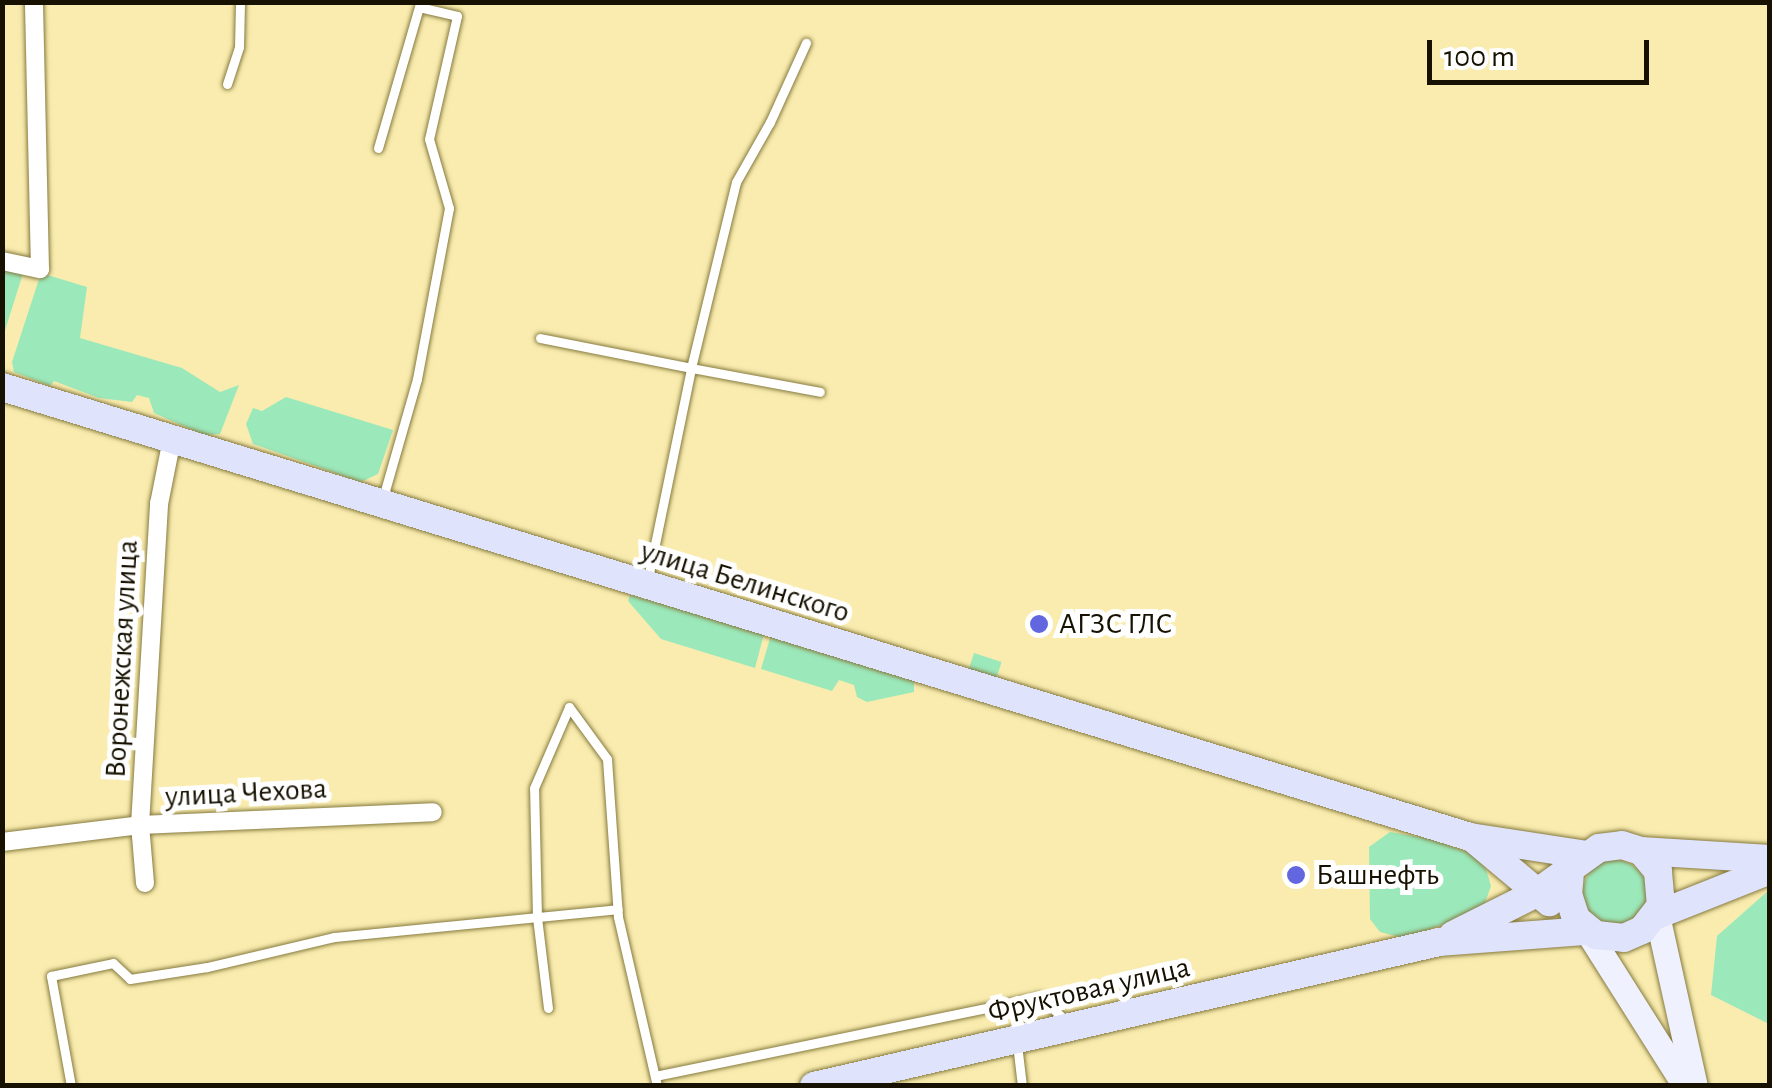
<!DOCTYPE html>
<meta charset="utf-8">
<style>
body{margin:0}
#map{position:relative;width:1772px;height:1088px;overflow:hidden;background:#f9ecae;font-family:"Alegreya Sans",sans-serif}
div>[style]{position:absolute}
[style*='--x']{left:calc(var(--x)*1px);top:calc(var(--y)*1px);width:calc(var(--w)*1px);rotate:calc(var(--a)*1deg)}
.green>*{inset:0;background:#9be9bb;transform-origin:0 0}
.round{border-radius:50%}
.roads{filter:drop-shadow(0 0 2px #867a3f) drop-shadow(0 0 2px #867a3f)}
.service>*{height:9px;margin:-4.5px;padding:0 4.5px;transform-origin:4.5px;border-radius:4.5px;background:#fff}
.minor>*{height:18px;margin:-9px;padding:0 9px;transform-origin:9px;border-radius:9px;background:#fff}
.secondary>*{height:25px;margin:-12.5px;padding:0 12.5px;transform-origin:12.5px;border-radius:12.5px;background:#eff1fe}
.primary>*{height:28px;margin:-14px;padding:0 14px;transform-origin:14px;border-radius:14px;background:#dfe3fc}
.dots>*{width:28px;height:28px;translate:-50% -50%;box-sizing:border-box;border:5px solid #fff;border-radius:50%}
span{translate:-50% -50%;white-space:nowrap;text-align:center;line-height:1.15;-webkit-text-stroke:10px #fff;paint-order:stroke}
.street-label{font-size:30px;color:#161100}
.poi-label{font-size:30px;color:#161100}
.left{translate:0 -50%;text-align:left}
.frame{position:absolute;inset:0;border:5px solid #161100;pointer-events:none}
.scale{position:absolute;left:1427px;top:40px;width:222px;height:45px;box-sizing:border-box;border:5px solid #161100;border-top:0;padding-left:12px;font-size:30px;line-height:35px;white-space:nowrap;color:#161100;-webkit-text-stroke:8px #fff;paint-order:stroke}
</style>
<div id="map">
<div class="green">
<i style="clip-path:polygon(3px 265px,24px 270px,3px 337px)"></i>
<i style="clip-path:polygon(41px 273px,87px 287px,80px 338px,182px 368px,220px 392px,239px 385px,220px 434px,204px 435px,154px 413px,149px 398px,137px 395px,132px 402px,99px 398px,54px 381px,50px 386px,14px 372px,12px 362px)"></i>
<i style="clip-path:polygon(286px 397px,393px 430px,378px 474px,361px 482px,253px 444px,246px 424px,253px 408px,262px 411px)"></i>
<i style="clip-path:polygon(630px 595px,764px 634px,755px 668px,661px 639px,628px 601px)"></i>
<i style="clip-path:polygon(771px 635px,914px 681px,914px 692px,867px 702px,857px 697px,854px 685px,839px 680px,832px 691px,761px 669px)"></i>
<i style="left:974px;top:653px;width:29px;height:20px;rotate:18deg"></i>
<i style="clip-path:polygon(1390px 832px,1431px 839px,1472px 854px,1486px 869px,1491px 886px,1482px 911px,1404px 938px,1380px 932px,1370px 919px,1369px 847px)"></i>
<i class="round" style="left:1583px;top:860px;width:64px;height:64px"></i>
<i style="clip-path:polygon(1769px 890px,1769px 1024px,1711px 995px,1717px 936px)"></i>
</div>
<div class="roads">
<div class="service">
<i style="--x:227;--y:84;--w:39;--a:-72"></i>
<i style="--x:239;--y:47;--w:45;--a:-88.7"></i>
<i style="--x:378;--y:148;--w:147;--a:-73.8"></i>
<i style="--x:419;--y:7;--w:39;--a:13"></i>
<i style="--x:457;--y:16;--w:126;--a:102.8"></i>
<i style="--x:429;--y:139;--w:72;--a:73.8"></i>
<i style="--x:449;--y:208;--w:174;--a:100.6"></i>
<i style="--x:417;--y:379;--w:127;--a:106"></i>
<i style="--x:540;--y:338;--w:154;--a:11.2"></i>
<i style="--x:691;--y:368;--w:191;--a:-76.4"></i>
<i style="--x:736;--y:182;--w:69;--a:-60.5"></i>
<i style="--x:770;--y:122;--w:87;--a:-65.5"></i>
<i style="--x:647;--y:583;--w:219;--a:-78.4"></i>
<i style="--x:691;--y:368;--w:131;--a:10.5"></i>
<i style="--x:548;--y:1008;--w:92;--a:-96.9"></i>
<i style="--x:537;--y:917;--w:129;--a:-91.3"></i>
<i style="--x:534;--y:788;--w:88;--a:-66.6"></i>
<i style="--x:569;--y:707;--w:64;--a:53.8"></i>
<i style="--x:607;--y:759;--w:158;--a:86"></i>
<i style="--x:618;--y:917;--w:173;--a:77"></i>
<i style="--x:1017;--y:1044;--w:42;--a:83.2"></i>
<i style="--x:655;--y:1076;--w:394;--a:-11.6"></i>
<i style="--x:1041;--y:997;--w:37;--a:44"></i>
<i style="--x:71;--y:1086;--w:112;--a:-100.3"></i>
<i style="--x:51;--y:976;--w:63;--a:-11.8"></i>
<i style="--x:113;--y:963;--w:23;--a:43"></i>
<i style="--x:130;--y:979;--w:78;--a:-8.9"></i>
<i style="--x:207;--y:967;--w:130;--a:-13.3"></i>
<i style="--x:334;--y:937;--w:285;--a:-5.6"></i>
</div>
<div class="minor">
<i style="--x:2;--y:261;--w:39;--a:12"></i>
<i style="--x:40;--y:269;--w:267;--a:-91.3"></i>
<i style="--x:2;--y:842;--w:139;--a:-7"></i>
<i style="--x:140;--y:825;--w:293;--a:-2.5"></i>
<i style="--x:145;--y:883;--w:58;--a:-94.9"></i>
<i style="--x:140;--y:825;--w:322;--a:-86.6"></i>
<i style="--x:159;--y:504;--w:66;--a:-78.7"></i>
</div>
<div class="secondary">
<i style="--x:1657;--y:915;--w:175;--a:77.5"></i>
<i style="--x:1587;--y:931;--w:183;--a:57.7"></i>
</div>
<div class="primary">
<i style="--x:2;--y:387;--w:1535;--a:17.04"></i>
<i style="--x:1470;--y:837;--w:117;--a:8.8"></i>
<i style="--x:1475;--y:840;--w:97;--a:40"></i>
<i style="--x:1570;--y:872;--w:22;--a:95"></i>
<i style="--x:1568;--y:894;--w:26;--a:72"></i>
<i style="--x:1576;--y:919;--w:26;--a:39"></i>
<i style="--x:1596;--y:935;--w:28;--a:6"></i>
<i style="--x:1624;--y:938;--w:20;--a:-24"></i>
<i style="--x:1642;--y:930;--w:31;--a:-52"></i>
<i style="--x:1661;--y:906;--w:35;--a:-95"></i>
<i style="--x:1658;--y:871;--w:26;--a:-130"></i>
<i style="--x:1657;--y:915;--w:122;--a:-21.7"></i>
<i style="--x:1453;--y:935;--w:92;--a:-26.6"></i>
<i style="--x:1535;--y:894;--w:79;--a:-35.7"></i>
<i style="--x:1599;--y:848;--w:23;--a:-7"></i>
<i style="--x:1622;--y:845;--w:20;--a:18"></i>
<i style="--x:1641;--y:851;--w:129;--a:3.5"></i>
<i style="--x:814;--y:1086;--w:641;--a:-12.97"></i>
<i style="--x:1439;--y:942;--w:148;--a:-4.3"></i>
</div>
</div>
<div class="dots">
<i style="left:1039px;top:624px;background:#6267e0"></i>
<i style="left:1296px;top:875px;background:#6267e0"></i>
</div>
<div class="street-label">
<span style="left:745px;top:582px;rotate:17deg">улица Белинского</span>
<span style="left:122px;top:659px;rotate:-87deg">Воронежская улица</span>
<span style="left:246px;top:793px;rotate:-3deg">улица Чехова</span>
<span style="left:1089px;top:990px;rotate:-13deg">Фруктовая улица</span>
</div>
<div class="poi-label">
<span class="left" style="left:1059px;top:624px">АГЗС ГЛС</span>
<span class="left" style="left:1316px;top:875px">Башнефть</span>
</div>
<div class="frame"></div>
<div class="scale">100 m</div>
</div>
